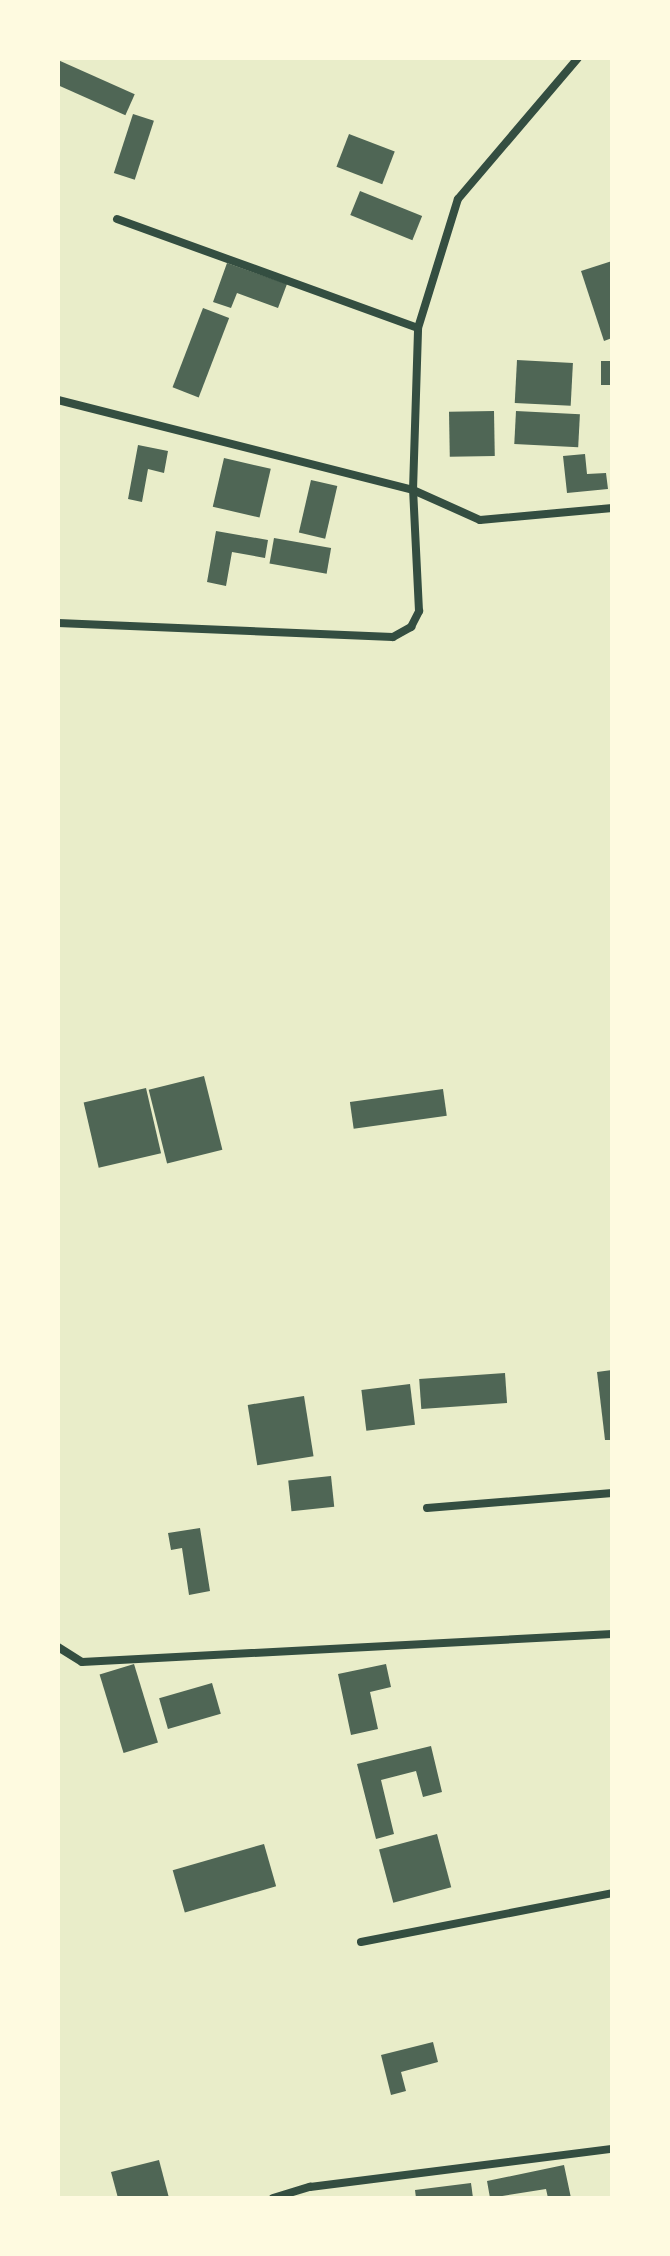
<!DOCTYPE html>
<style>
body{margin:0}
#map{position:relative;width:670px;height:2256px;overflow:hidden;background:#e9edc9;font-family:"Public Sans",sans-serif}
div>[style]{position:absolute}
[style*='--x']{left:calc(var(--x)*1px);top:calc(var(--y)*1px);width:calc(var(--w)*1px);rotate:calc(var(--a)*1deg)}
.building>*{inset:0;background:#4f6655;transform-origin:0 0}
.minor>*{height:8px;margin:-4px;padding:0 4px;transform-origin:4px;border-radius:4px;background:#344e41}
span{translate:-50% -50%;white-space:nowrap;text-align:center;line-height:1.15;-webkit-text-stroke:8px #fefae0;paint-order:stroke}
.frame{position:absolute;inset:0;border:60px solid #fefae0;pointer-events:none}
</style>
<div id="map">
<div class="building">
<i style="left:58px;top:60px;width:84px;height:23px;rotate:24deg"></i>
<i style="left:133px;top:114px;width:22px;height:62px;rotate:18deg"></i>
<i style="left:349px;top:134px;width:49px;height:35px;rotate:21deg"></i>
<i style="left:360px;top:191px;width:67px;height:26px;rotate:22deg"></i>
<i style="clip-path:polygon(612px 261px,612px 338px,604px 341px,581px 271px)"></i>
<i style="clip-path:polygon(227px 263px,287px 284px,278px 308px,237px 293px,231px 308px,213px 302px)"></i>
<i style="left:203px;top:308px;width:28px;height:85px;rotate:21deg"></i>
<i style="left:517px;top:360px;width:56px;height:43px;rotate:3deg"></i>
<i style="left:601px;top:361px;width:11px;height:24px"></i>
<i style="left:494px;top:411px;width:45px;height:45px;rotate:89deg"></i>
<i style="left:516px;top:411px;width:64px;height:33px;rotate:3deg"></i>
<i style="clip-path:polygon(138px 445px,168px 451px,164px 473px,148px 469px,142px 502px,128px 499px)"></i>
<i style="clip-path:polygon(585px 454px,587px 474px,606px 473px,608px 489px,567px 493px,563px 456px)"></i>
<i style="left:224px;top:458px;width:48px;height:50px;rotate:13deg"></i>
<i style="left:311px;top:480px;width:27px;height:54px;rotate:13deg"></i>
<i style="clip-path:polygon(216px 531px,268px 540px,265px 558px,232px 552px,226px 586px,207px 582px)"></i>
<i style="left:274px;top:538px;width:58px;height:26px;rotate:10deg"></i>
<i style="left:204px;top:1076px;width:76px;height:57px;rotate:76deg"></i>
<i style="left:146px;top:1088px;width:67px;height:64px;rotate:77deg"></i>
<i style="left:443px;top:1089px;width:27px;height:94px;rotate:82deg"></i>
<i style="clip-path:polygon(612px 1370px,612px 1440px,605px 1440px,597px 1372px)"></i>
<i style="left:505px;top:1373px;width:30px;height:86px;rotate:86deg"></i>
<i style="left:410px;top:1384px;width:41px;height:49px;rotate:83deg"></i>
<i style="left:304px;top:1396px;width:61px;height:57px;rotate:81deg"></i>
<i style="left:331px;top:1476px;width:31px;height:43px;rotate:84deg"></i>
<i style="clip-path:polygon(200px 1528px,210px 1591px,189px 1595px,182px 1548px,171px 1550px,168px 1533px)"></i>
<i style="left:134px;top:1664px;width:82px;height:36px;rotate:73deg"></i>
<i style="clip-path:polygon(386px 1664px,391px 1687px,370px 1692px,378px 1729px,351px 1735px,338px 1674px)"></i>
<i style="left:212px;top:1683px;width:32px;height:55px;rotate:74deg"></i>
<i style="clip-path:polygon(431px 1746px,442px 1792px,423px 1797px,416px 1771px,381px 1780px,394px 1834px,376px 1839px,357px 1764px)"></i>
<i style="left:437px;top:1834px;width:55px;height:60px;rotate:75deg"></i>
<i style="left:264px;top:1844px;width:44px;height:95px;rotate:74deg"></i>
<i style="clip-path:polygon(433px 2042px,438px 2062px,401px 2072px,406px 2091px,391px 2095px,381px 2055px)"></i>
<i style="clip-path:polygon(159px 2160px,169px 2198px,118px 2198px,111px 2172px)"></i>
<i style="clip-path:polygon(564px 2165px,571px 2198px,548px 2198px,546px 2189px,490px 2198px,487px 2181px)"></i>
<i style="clip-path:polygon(471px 2183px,473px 2198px,416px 2198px,415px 2190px)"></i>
</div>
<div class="minor">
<i style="--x:117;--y:219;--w:320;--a:19.9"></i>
<i style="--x:58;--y:400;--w:366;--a:14.2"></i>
<i style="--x:413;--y:490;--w:73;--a:24.1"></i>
<i style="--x:480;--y:520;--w:133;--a:-5.2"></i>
<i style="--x:58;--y:623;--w:335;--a:2.4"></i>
<i style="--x:393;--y:637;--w:21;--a:-29"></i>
<i style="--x:411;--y:627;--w:18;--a:-63"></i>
<i style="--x:419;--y:611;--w:121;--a:-92.8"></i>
<i style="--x:413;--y:490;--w:162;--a:-88.2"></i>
<i style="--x:418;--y:328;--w:135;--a:-72.8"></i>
<i style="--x:458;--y:199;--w:185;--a:-49.6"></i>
<i style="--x:427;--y:1508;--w:186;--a:-4.6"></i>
<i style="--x:58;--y:1647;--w:28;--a:32"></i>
<i style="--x:82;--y:1662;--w:531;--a:-3.02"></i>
<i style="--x:361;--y:1942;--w:256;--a:-11"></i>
<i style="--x:273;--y:2198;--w:39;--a:-17"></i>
<i style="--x:310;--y:2187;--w:304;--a:-7.2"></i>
</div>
<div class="frame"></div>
</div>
